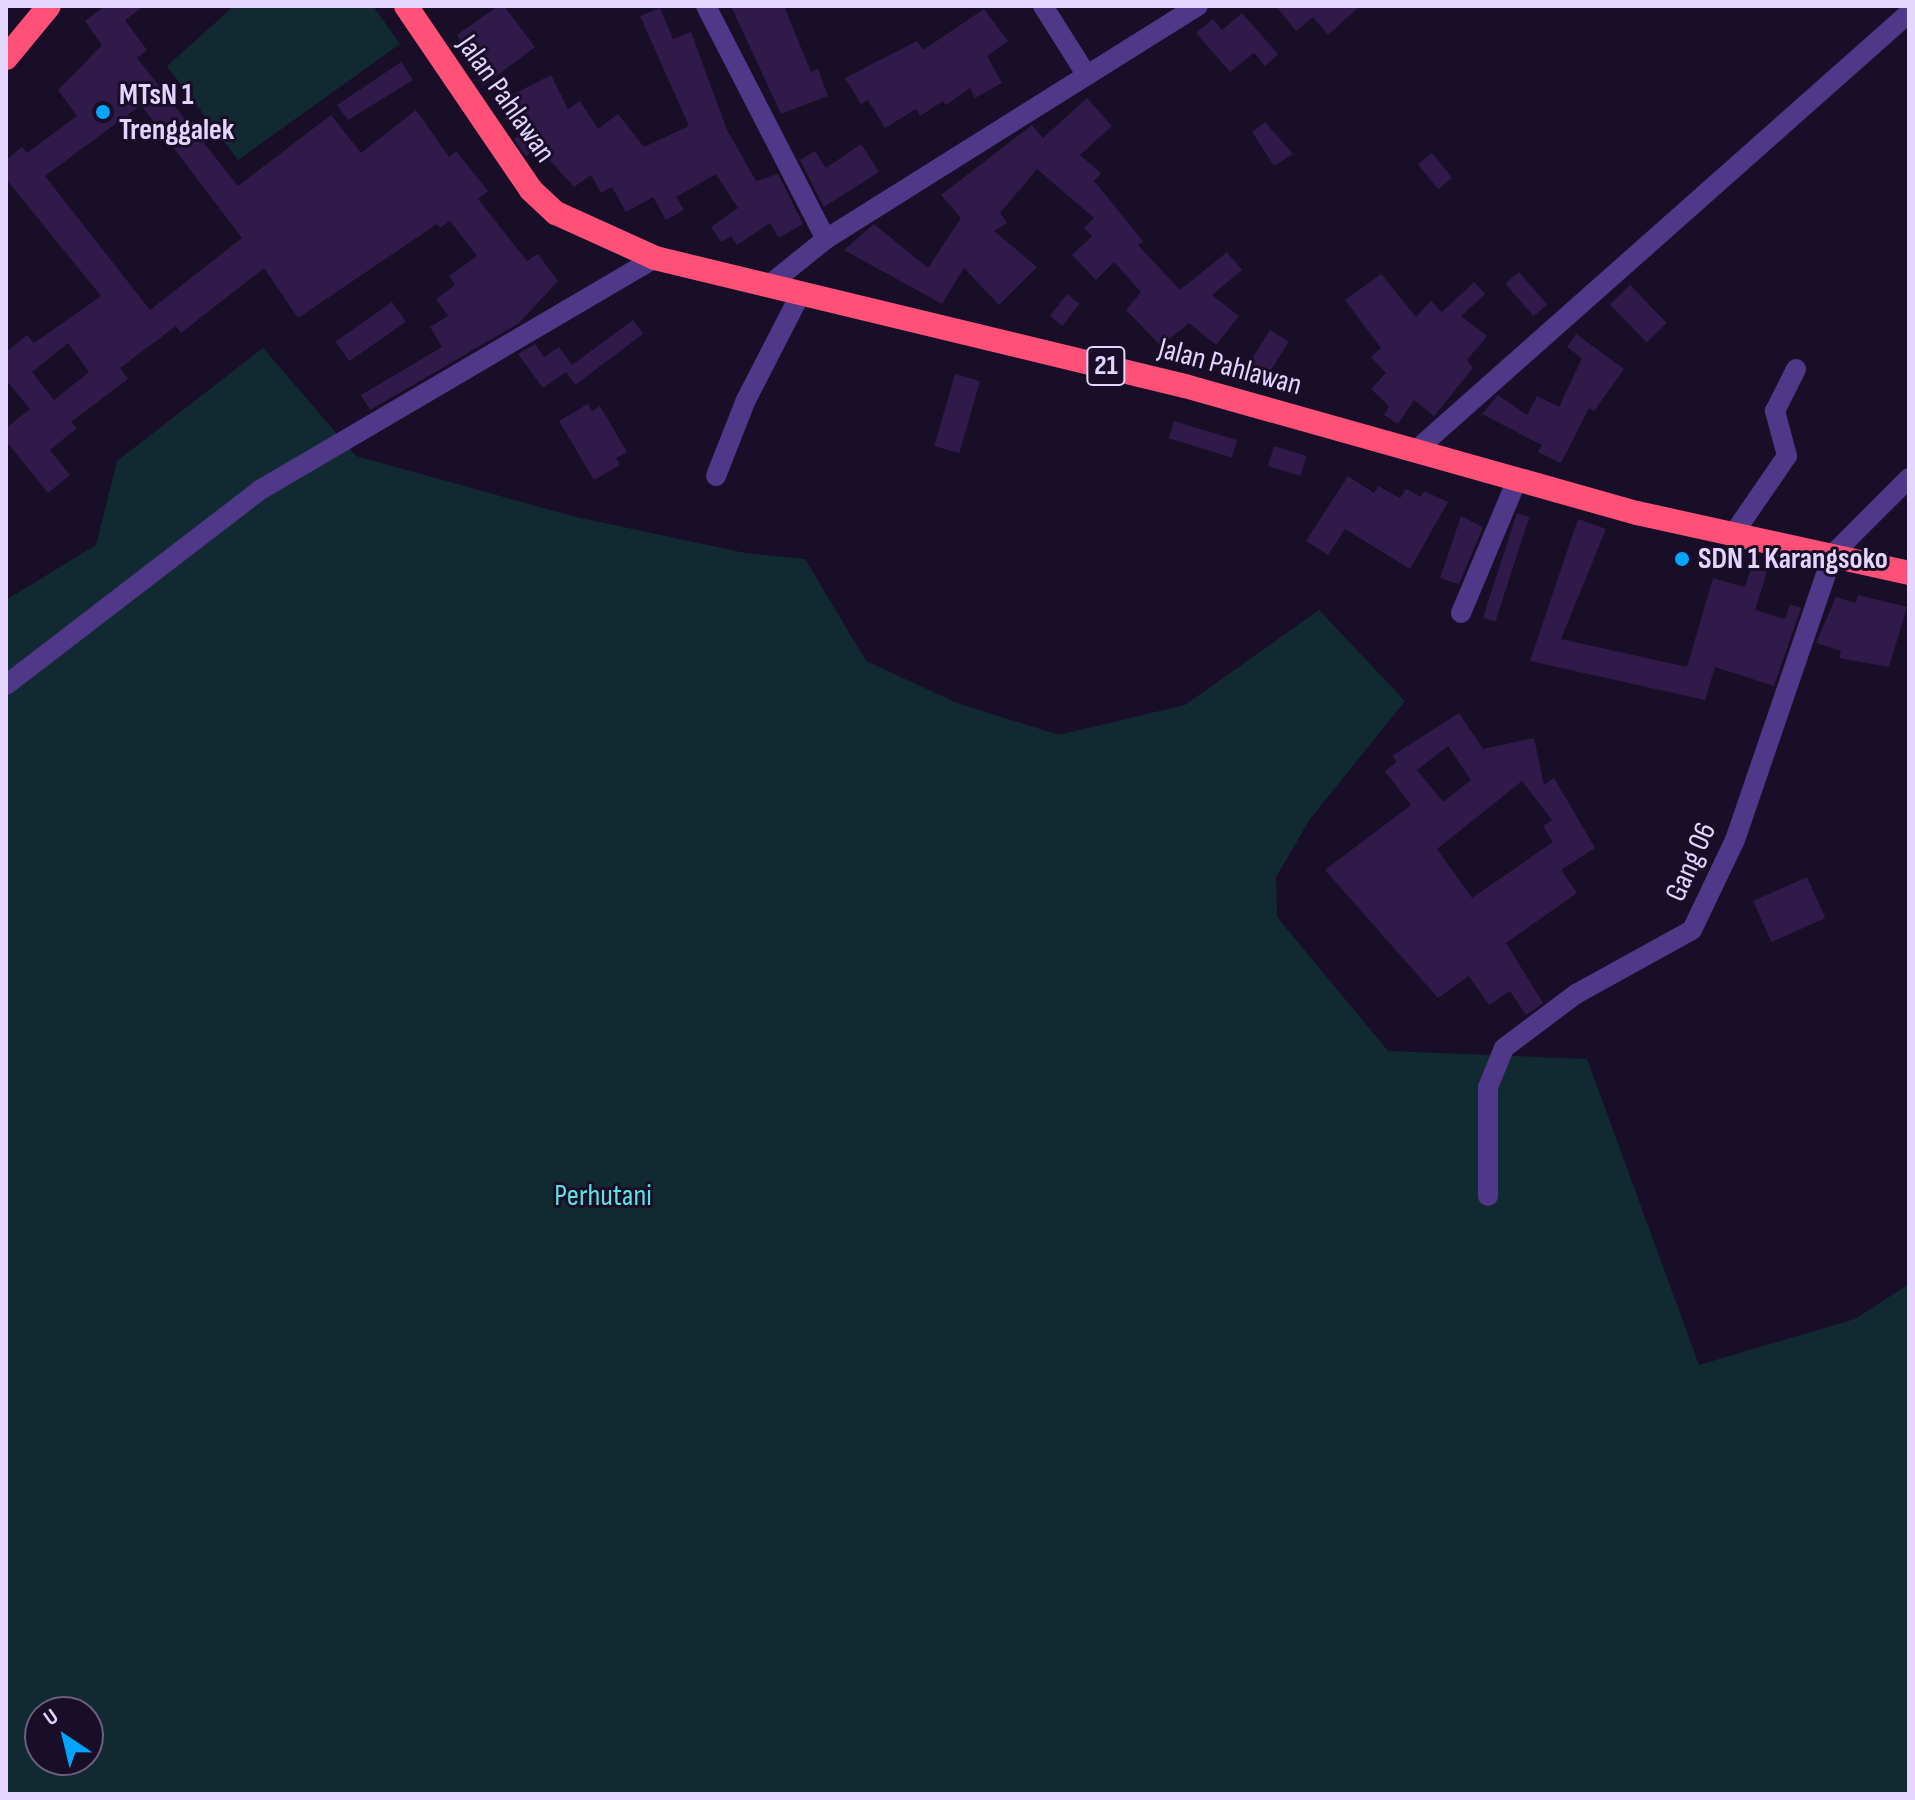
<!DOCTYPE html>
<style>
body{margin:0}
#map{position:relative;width:1915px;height:1800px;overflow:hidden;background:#190e27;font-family:"Sofia Sans Condensed",sans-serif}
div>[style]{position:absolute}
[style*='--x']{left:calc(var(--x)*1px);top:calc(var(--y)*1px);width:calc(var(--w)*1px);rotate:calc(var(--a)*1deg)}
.green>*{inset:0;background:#112a32}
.building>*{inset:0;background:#2f1a49;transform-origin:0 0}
.minor>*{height:20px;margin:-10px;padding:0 10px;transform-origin:10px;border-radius:10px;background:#4f3888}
.highway>*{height:24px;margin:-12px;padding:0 12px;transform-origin:12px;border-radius:12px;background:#ff5077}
.dots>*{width:22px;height:22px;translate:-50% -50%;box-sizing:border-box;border:4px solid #190e27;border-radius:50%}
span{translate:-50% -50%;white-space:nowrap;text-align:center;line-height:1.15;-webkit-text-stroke:6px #190e27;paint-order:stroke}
.shield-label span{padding:2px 6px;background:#190e27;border:2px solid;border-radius:6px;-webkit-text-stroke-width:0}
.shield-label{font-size:28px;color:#e4d5ff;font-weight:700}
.poi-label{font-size:30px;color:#e4d5ff;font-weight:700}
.left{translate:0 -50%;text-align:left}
.street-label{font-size:30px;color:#e4d5ff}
.park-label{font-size:30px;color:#5be4e4}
.frame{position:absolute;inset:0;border:8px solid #e4d5ff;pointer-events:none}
.north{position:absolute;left:24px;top:1696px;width:80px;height:80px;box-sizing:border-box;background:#190e27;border:2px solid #6a5e7d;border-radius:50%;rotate:325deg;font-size:22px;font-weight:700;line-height:32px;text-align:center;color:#e4d5ff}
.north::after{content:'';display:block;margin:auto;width:28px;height:36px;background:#01a5ff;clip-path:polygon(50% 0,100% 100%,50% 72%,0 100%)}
</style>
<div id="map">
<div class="green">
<i style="clip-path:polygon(234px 6px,373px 6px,400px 44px,238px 160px,167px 66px)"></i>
<i style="clip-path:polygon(evenodd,263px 348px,356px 456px,576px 517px,745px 553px,805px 559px,866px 661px,957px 703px,1059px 735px,1185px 705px,1319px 610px,1405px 701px,1310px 819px,1276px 877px,1277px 917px,1388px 1051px,1587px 1059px,1699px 1365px,1855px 1319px,1909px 1284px,1909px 1794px,6px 1794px,6px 600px,96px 545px,117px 461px,263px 348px,40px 1712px,88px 1712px,88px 1760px,40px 1760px,40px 1712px)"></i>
</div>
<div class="building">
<i style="clip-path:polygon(evenodd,105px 6px,144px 6px,125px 20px,147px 50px,137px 58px,238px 186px,331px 115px,361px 153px,416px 110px,449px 157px,456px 151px,488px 191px,478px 199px,527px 261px,538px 254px,558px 281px,519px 323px,370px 410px,361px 395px,442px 347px,430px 327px,448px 316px,436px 299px,455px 285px,449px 276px,477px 256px,450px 221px,440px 228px,437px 224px,298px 318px,264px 268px,181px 333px,176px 326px,120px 368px,128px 379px,71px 422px,77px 428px,50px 450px,70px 475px,48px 493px,6px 441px,6px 428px,30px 409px,6px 380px,6px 352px,27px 335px,34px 343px,101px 296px,6px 179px,6px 160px,22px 147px,27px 153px,77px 116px,58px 90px,102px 45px,85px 21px,105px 6px,141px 105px,242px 238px,150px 310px,45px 176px,141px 105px,105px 6px,68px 343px,89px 372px,54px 400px,32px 372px,68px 343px)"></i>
<i style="clip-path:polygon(498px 6px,504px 6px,535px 47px,483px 86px,465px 61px,472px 56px,457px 35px)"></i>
<i style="clip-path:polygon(731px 6px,784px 6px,811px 72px,818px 69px,828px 96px,781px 114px)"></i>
<i style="clip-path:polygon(1276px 6px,1360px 6px,1328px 35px,1313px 17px,1296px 31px)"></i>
<i style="clip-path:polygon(660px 8px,673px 39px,691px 32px,727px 130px,756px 181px,778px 174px,803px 224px,779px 238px,770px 223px,737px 245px,731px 236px,721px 242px,711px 227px,738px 208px,716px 174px,676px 197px,684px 210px,666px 220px,653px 197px,626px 212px,612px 187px,601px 193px,591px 175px,574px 187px,538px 147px,526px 156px,514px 139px,525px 132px,506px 98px,551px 75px,568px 109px,580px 101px,598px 129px,618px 114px,644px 147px,689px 126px,640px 16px)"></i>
<i style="clip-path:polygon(984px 9px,1008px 41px,987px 56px,1002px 83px,975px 98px,970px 88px,946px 105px,943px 101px,920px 116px,916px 109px,885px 128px,868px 100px,861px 104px,845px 78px,917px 41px,923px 50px)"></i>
<i style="clip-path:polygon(1242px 13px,1278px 54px,1265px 66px,1254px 53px,1230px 72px,1196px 33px,1213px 19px,1222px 30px)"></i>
<i style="clip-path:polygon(401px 62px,413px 80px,348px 120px,337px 105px)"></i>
<i style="clip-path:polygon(1087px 98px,1112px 126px,1080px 155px,1101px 173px,1094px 181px,1143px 241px,1138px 245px,1180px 290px,1227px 252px,1242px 270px,1212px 295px,1239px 316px,1216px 345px,1189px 323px,1161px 346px,1126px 310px,1141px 292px,1114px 262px,1096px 280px,1072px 255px,1092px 236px,1084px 228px,1094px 218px,1037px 169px,1000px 213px,1007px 223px,994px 231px,1037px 267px,999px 305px,964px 268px,942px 304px,844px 250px,874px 224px,928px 268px,961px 218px,941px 195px,1032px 125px,1043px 138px)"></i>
<i style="clip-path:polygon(1265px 122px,1293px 154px,1274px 166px,1252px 132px)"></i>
<i style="clip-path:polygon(861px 144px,879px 172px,824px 207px,800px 160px,815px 151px,826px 168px)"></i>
<i style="left:1432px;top:153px;width:32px;height:18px;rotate:51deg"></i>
<i style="left:1519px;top:272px;width:43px;height:18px;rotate:49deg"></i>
<i style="clip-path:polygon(1381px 274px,1416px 317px,1431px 301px,1442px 312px,1474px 282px,1485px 294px,1461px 316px,1487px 336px,1467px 360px,1473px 368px,1434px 416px,1414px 400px,1398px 424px,1384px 415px,1389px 406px,1371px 389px,1386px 373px,1371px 357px,1381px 348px,1345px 300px)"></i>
<i style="left:1630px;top:285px;width:53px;height:28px;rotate:46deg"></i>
<i style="left:1067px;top:294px;width:16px;height:28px;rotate:38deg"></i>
<i style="left:392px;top:302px;width:24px;height:69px;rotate:55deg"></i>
<i style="clip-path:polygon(633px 320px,643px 334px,575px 385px,566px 372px,543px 388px,518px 354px,535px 344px,544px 357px,559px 347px,572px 365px)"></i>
<i style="left:1270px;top:330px;width:22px;height:45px;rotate:32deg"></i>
<i style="clip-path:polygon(1576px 334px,1624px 369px,1594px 411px,1589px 408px,1561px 463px,1538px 452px,1542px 445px,1482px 414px,1498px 395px,1527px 415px,1537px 396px,1559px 407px,1582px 358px,1567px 347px)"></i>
<i style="left:955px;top:374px;width:26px;height:75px;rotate:16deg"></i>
<i style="clip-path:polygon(588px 404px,592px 411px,600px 406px,627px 452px,616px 458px,620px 465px,594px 480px,559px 421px)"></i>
<i style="left:1174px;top:421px;width:66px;height:18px;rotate:17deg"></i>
<i style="left:1274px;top:446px;width:34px;height:21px;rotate:17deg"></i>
<i style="clip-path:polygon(1348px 476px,1374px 493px,1378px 486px,1400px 498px,1406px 489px,1421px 497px,1424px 491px,1448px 502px,1410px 569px,1345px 529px,1328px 555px,1306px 541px)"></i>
<i style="left:1517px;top:513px;width:13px;height:110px;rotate:18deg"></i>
<i style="clip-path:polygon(1461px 516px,1483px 527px,1459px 584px,1440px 578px)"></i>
<i style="clip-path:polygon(1578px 519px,1606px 529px,1561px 639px,1687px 667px,1713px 578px,1745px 587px,1751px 568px,1767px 572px,1755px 610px,1785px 619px,1790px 604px,1801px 608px,1774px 686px,1715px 667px,1705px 700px,1530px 661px)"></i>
<i style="clip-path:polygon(1858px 595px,1907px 607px,1889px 667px,1839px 658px,1841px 651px,1816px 643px,1836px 597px,1855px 603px)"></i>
<i style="clip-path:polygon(evenodd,1459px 713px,1483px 749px,1534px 738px,1544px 785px,1554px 778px,1595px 848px,1561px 870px,1577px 893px,1506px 943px,1543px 1003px,1526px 1015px,1510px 991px,1489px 1005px,1469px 976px,1438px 998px,1325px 870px,1411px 805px,1385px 771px,1397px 762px,1392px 756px,1459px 713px,1448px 746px,1471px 780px,1443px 802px,1417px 770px,1448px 746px,1459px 713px,1522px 781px,1552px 820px,1543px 826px,1553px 842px,1472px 898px,1437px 849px,1522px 781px)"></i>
<i style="left:1807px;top:877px;width:45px;height:59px;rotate:66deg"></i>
</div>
<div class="minor">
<i style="--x:706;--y:6;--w:262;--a:62.8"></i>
<i style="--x:1043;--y:6;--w:80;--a:57.7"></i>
<i style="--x:769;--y:285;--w:73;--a:-38.9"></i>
<i style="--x:826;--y:239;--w:439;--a:-32.1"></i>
<i style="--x:1414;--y:452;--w:662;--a:-41.57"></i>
<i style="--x:716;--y:476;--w:82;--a:-68.5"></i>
<i style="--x:746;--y:400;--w:120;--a:-62.8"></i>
<i style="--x:1734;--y:533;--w:93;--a:-55.5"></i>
<i style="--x:1787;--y:456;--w:47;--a:-104.9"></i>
<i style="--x:1775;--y:411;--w:47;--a:-63.4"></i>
<i style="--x:1461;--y:613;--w:144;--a:-67.2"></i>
<i style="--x:6;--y:685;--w:320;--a:-37.5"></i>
<i style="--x:260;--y:490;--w:458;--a:-30.4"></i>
<i style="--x:1488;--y:1196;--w:109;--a:-90"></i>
<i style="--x:1488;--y:1087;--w:42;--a:-67.7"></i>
<i style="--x:1504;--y:1048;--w:90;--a:-36.9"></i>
<i style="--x:1576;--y:994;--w:132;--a:-28.9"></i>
<i style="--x:1692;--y:930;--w:100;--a:-64.5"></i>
<i style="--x:1735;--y:840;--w:302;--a:-71.1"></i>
<i style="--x:1833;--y:554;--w:107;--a:-45"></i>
</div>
<div class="highway">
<i style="--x:406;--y:6;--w:222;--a:55.8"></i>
<i style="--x:531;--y:190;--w:34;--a:43"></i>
<i style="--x:556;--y:213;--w:109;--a:24.4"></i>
<i style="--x:655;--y:258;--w:545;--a:13.58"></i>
<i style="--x:1185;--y:386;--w:470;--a:15.7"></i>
<i style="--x:1637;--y:513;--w:279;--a:12.4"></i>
<i style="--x:6;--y:58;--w:67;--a:-50.4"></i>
</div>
<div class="dots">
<i style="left:103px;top:112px;background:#01a5ff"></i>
<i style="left:1682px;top:559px;background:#01a5ff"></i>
</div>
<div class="shield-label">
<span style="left:1106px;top:366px">21</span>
</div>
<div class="poi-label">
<span class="left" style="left:119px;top:112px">MTsN 1<br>Trenggalek</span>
<span class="left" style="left:1698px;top:559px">SDN 1 Karangsoko</span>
</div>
<div class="street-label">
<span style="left:506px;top:99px;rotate:55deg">Jalan Pahlawan</span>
<span style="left:1230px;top:367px;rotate:15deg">Jalan Pahlawan</span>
<span style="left:1691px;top:862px;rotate:-66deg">Gang 06</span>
</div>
<div class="park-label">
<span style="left:603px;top:1196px">Perhutani</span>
</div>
<div class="frame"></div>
<div class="north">U</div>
</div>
